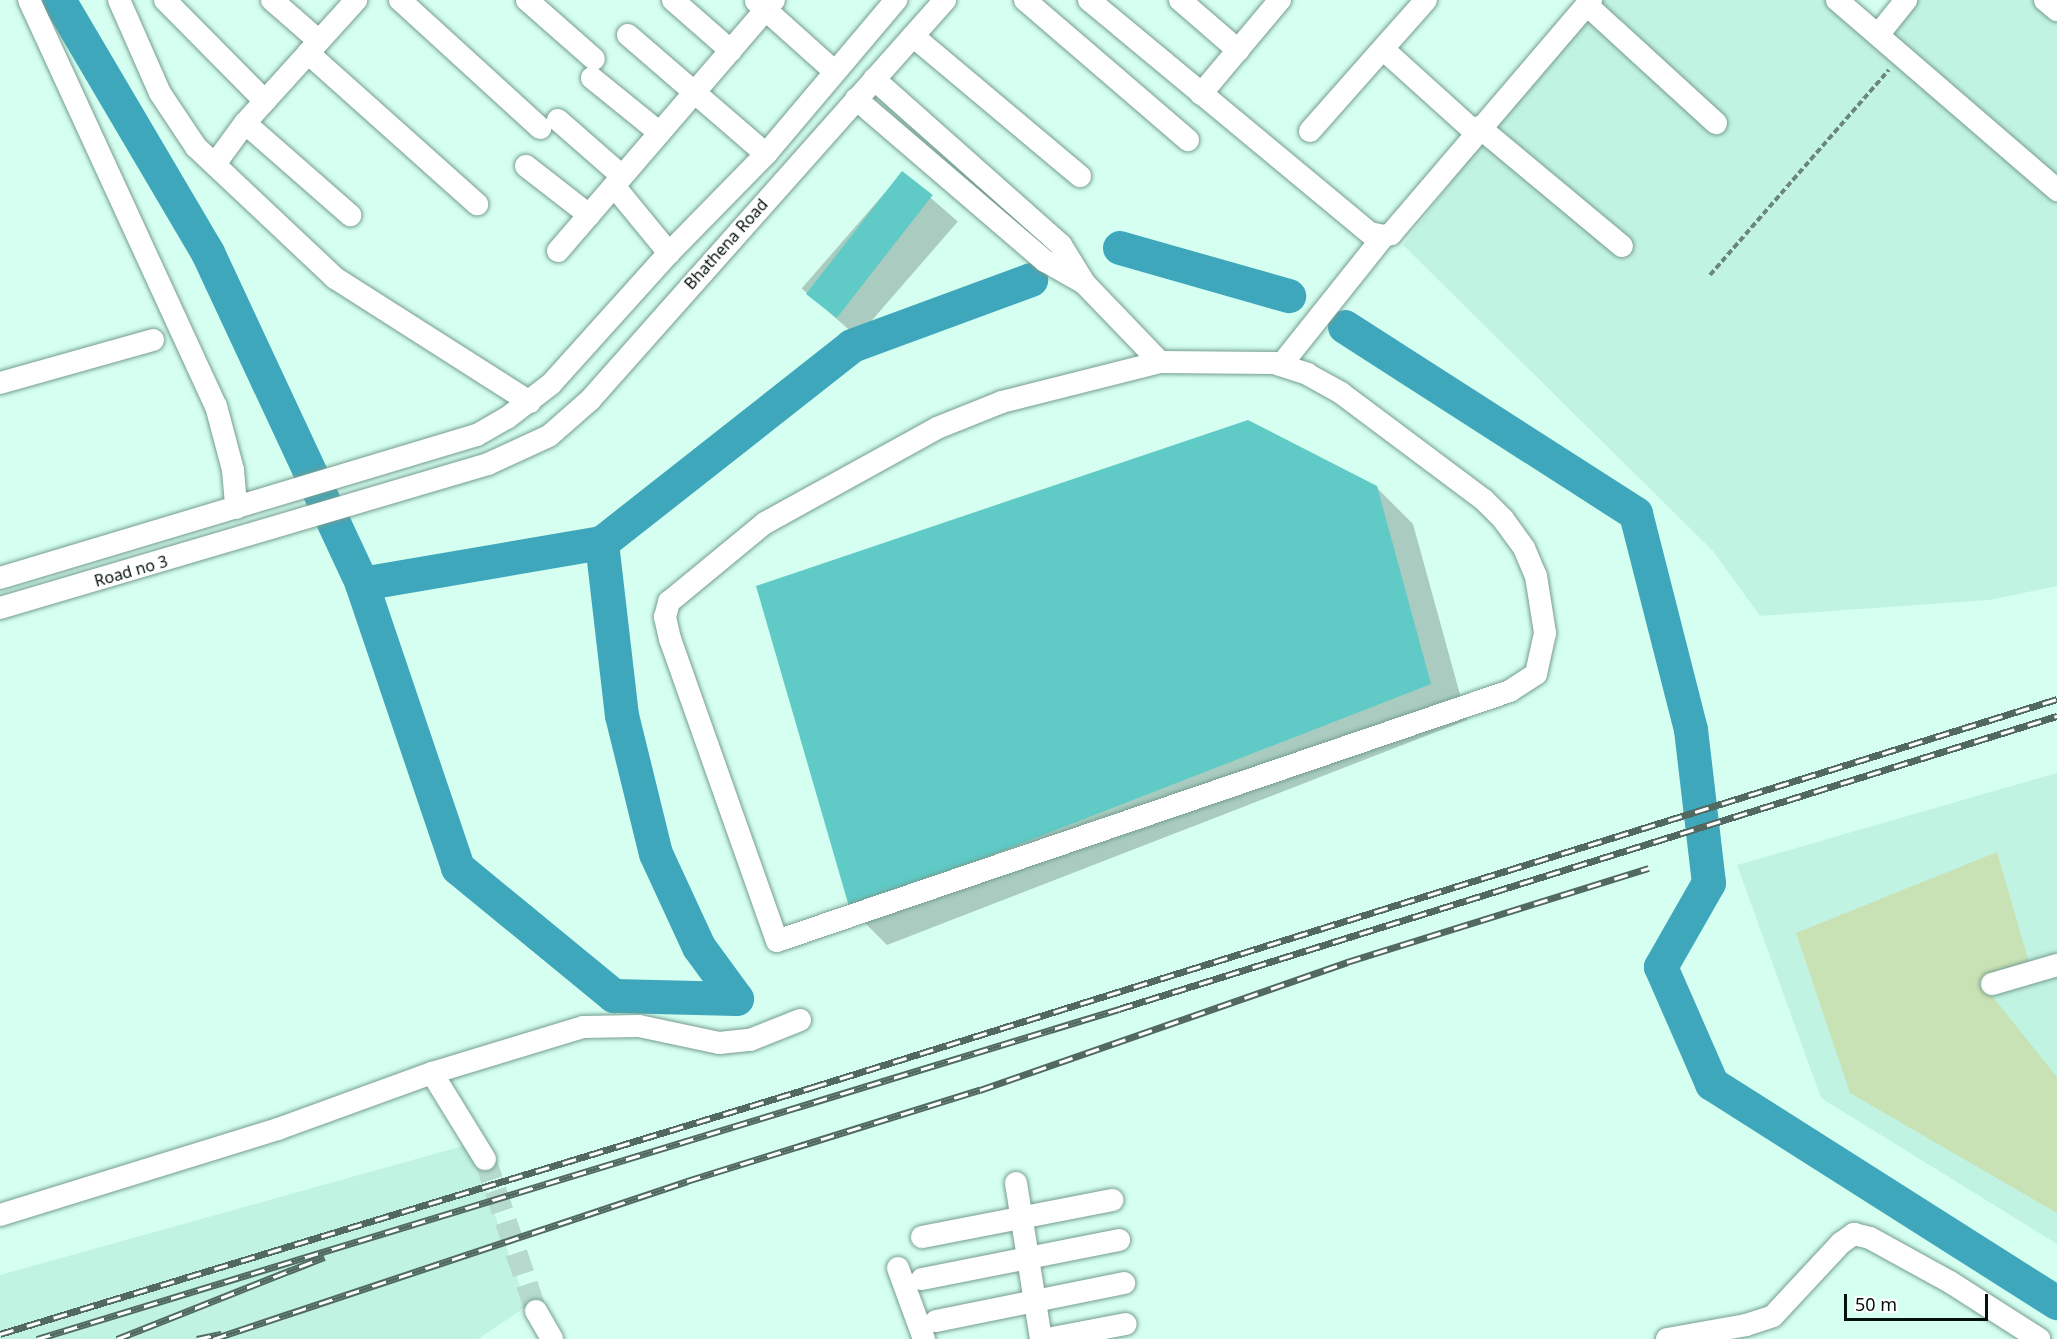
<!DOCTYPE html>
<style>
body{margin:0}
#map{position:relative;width:2057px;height:1339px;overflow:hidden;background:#d5fff0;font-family:"Noto Sans",sans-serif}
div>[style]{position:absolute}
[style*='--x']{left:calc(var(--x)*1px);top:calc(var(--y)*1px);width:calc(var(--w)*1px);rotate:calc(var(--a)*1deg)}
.built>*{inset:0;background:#c1f3e3}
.green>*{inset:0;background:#c9e2b5}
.shadow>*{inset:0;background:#0003;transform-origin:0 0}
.river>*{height:34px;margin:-17px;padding:0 17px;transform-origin:17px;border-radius:17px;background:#3fa7bc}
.building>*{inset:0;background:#5fcac6;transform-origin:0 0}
.minor-tunnel>*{height:22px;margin-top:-11px;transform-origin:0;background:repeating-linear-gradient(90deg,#b6dbce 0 22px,transparent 0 33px)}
.path>*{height:4px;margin-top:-2px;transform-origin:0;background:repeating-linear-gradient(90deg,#6b867d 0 6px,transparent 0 9px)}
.roads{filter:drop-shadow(0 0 2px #769d90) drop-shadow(0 0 2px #769d90)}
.minor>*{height:22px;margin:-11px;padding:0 11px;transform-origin:11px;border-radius:11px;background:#fff}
.rail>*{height:7px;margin-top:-3.5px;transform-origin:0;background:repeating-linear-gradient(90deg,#fff 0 14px,#516961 0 28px);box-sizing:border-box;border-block:2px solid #516961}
span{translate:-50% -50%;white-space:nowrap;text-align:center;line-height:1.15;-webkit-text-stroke:5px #fff;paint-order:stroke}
.street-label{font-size:16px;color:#04110d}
.scale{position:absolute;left:1844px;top:1294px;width:144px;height:27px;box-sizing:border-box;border:3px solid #04110d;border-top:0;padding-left:8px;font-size:18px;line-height:21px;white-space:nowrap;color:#04110d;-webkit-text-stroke:4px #fff;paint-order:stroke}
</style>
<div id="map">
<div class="built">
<i style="clip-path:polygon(1591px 0,1827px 0,1873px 31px,1900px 0,2057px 0,2057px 586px,1989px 600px,1760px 616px,1713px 551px,1403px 245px)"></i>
<i style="clip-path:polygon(2057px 773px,2057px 1244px,1821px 1098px,1737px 865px)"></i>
<i style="clip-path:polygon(470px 1144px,527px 1306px,478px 1339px,0 1339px,0 1275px)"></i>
</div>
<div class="green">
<i style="clip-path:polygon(1997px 852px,2030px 966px,1989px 992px,2057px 1077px,2057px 1213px,1850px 1093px,1796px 933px)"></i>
</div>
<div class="shadow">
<i style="left:902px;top:173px;width:74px;height:153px;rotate:41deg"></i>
<i style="clip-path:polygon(1376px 487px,1413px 524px,1467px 720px,887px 945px,851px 909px)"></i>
</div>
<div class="river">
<i style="--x:59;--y:0;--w:294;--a:59.5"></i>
<i style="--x:208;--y:253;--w:365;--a:65"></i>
<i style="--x:362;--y:584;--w:300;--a:71.3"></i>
<i style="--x:458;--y:868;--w:202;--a:39.4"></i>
<i style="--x:614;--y:996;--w:123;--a:1.4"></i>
<i style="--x:737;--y:999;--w:64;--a:-126.2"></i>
<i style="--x:699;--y:947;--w:102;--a:-114.8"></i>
<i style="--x:656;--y:854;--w:142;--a:-103.8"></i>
<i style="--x:622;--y:716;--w:174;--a:-96.6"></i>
<i style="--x:602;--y:543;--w:318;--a:-38.2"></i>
<i style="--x:852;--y:346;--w:191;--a:-20.2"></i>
<i style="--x:1120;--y:248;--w:176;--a:15.9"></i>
<i style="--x:1345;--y:327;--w:346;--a:32.7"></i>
<i style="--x:1636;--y:514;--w:223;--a:75.7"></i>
<i style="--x:1691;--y:730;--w:154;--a:83.3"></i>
<i style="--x:1709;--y:883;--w:97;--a:119.7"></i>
<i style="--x:1661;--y:967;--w:128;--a:66.4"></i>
<i style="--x:1712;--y:1084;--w:409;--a:32.4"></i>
<i style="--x:362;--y:584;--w:243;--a:-9.7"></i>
</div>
<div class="building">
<i style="left:902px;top:171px;width:39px;height:156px;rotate:38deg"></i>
<i style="clip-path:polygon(1248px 420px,1377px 486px,1431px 684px,850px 910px,756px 586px)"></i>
</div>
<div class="minor-tunnel">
<i style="--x:485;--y:1159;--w:160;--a:71.5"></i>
</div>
<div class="path">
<i style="--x:1710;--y:275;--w:272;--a:-48.9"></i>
</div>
<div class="roads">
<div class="minor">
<i style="--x:29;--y:0;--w:447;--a:65.3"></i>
<i style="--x:216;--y:406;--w:66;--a:75.1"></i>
<i style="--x:233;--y:470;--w:38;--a:85"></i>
<i style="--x:119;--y:0;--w:102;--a:66.2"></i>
<i style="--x:160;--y:93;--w:65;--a:56.3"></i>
<i style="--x:196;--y:147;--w:191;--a:43.3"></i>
<i style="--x:335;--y:278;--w:231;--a:32.5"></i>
<i style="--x:165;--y:0;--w:142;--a:45.3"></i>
<i style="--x:272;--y:0;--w:62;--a:41.1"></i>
<i style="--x:400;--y:0;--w:190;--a:42.4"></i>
<i style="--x:527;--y:0;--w:89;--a:41.4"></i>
<i style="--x:673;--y:0;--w:77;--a:41.3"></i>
<i style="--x:1025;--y:0;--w:215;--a:40.7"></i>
<i style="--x:1089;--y:0;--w:365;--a:39.7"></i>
<i style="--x:1370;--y:233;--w:14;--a:12"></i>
<i style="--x:1384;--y:236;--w:7;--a:-16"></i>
<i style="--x:1391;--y:234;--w:308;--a:-49.5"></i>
<i style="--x:1180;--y:0;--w:77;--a:40.8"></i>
<i style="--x:1837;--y:0;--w:291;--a:40.8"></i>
<i style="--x:2045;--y:0;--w:16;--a:40"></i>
<i style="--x:756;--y:1;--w:105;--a:41.9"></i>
<i style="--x:1587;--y:5;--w:175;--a:42.5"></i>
<i style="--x:628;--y:35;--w:182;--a:40.8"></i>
<i style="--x:1878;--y:35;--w:45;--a:-51.3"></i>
<i style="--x:913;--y:36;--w:218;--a:40"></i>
<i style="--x:1383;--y:49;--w:124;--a:42.1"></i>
<i style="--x:308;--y:53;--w:227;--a:41.8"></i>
<i style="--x:592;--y:78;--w:87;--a:39"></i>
<i style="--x:874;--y:79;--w:250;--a:41.6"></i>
<i style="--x:1061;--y:245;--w:46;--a:58.4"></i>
<i style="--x:1085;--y:284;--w:108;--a:46.1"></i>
<i style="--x:1201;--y:94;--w:123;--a:-50"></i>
<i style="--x:856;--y:99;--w:249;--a:40.6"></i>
<i style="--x:1045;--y:261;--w:43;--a:29.6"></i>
<i style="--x:558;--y:120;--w:85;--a:41.2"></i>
<i style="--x:245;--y:123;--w:140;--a:41.2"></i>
<i style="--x:1479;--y:127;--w:186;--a:39.8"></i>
<i style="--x:1310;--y:131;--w:175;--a:-48.5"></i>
<i style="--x:215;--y:164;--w:51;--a:-53.8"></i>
<i style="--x:245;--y:123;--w:166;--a:-47.9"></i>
<i style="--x:526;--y:166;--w:80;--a:37.9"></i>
<i style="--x:614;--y:186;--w:87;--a:50.6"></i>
<i style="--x:558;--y:251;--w:331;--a:-49.3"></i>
<i style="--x:1160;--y:362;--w:114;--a:0.5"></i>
<i style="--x:1274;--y:363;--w:35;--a:18"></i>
<i style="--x:1307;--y:374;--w:39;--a:29"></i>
<i style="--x:1341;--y:393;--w:179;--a:36.8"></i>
<i style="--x:1484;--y:500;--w:27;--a:45"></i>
<i style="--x:1503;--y:519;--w:36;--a:54"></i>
<i style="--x:1524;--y:548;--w:30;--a:67"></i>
<i style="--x:1536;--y:576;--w:58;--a:81"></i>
<i style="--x:1545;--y:633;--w:42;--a:102.4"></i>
<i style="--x:1536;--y:674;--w:31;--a:147"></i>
<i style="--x:1510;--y:691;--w:774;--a:161.17"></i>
<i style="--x:777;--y:941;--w:320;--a:-109.5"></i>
<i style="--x:670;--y:639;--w:23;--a:-103"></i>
<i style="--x:665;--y:617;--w:16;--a:-75"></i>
<i style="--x:669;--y:602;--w:124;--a:-39.5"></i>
<i style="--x:765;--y:523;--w:196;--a:-28.9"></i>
<i style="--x:937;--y:428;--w:70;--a:-21.8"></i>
<i style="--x:1002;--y:402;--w:163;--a:-14.2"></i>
<i style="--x:1281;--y:365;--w:165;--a:-51.4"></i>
<i style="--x:0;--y:383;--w:159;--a:-15.7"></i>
<i style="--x:0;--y:578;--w:498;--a:-16.7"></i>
<i style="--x:477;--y:435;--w:34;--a:-30"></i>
<i style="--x:507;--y:418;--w:56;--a:-37.7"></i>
<i style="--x:551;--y:384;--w:176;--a:-48"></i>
<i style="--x:669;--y:253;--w:139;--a:-45.6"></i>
<i style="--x:766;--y:154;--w:202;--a:-49.8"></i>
<i style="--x:0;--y:608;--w:509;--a:-16.44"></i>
<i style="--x:488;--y:464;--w:67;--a:-24.7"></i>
<i style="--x:549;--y:436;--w:55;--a:-41.3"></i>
<i style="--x:590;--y:400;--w:535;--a:-48.41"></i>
<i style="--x:1992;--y:984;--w:68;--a:-16.3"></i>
<i style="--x:432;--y:1073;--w:101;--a:58.4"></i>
<i style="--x:1016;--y:1183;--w:158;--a:80.9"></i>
<i style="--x:0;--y:1215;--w:291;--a:-17.2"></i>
<i style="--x:278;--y:1129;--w:164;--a:-20"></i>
<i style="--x:432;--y:1073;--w:158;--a:-16.9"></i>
<i style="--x:583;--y:1027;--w:56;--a:-1"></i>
<i style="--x:639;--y:1026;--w:82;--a:12"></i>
<i style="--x:719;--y:1043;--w:31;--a:-6"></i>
<i style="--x:750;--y:1040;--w:54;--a:-21.8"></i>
<i style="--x:922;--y:1237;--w:194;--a:-11"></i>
<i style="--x:898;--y:1268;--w:76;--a:69.9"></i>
<i style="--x:922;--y:1279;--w:201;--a:-11.2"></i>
<i style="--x:536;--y:1311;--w:32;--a:60"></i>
<i style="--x:936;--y:1321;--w:192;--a:-11.4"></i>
<i style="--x:1047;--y:1339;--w:80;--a:-10.8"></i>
<i style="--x:1667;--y:1339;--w:80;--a:-10"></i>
<i style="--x:1746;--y:1325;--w:28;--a:-18"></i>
<i style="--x:1773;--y:1316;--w:100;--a:-47"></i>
<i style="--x:1841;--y:1243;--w:16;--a:-35"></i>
<i style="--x:1854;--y:1234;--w:16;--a:14"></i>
<i style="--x:1870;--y:1238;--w:91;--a:28.8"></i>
<i style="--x:1950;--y:1282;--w:106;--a:32.6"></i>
</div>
</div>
<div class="rail">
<i style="--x:0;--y:1334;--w:850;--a:-16.9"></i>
<i style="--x:813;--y:1087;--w:1303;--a:-17.32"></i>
<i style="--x:37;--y:1339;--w:1131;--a:-16.96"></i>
<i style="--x:1119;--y:1009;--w:983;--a:-17.35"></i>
<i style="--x:117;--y:1339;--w:223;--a:-21.6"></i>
<i style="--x:197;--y:1339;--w:25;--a:-12"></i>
<i style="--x:213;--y:1339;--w:500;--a:-18.4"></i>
<i style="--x:687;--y:1181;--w:307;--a:-17.3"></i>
<i style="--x:980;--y:1090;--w:389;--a:-19.2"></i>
<i style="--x:1347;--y:962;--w:316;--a:-17.3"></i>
</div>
<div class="street-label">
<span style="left:726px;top:244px;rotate:-48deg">Bhathena Road</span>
<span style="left:131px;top:571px;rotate:-16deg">Road no 3</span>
</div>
<div class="scale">50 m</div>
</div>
